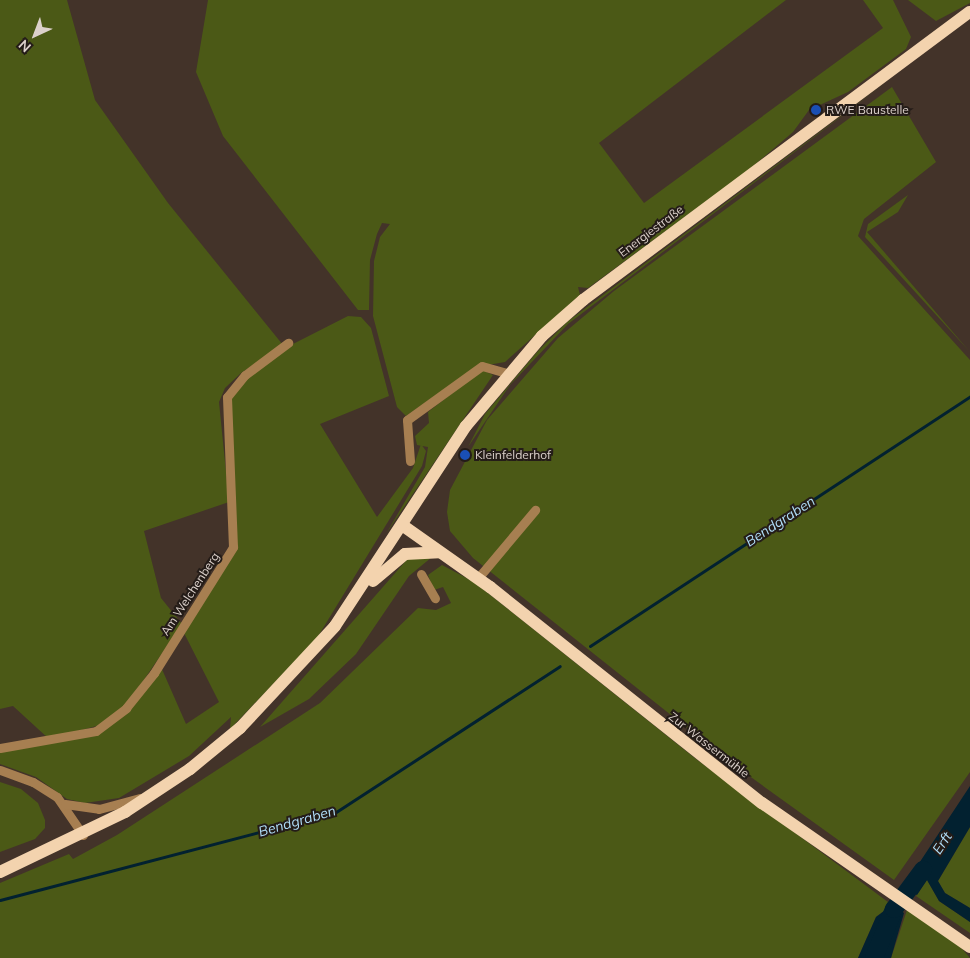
<!DOCTYPE html>
<meta charset="utf-8">
<style>
body{margin:0}
#map{position:relative;width:970px;height:958px;overflow:hidden;background:#433329;font-family:Mulish,sans-serif}
div>[style]{position:absolute}
[style*='--x']{left:calc(var(--x)*1px);top:calc(var(--y)*1px);width:calc(var(--w)*1px);rotate:calc(var(--a)*1deg)}
.green>*{inset:0;background:#4b5916}
.water>*{inset:0;background:#022130}
.stream>*{height:3px;margin:-1.5px;padding:0 1.5px;transform-origin:1.5px;border-radius:1.5px;background:#022130}
.river>*{height:18px;margin:-9px;padding:0 9px;transform-origin:9px;border-radius:9px;background:#022130}
.minor>*{height:9px;margin:-4.5px;padding:0 4.5px;transform-origin:4.5px;border-radius:4.5px;background:#a77f51}
.major>*{height:12px;margin:-6px;padding:0 6px;transform-origin:6px;border-radius:6px;background:#f3d3ae}
.dots>*{width:14px;height:14px;translate:-50% -50%;box-sizing:border-box;border:2px solid #241c18;border-radius:50%}
span{translate:-50% -50%;white-space:nowrap;text-align:center;line-height:1.15;-webkit-text-stroke:4px #241c18;paint-order:stroke}
.poi-label{font-size:12px;color:#dcd1cb}
.left{translate:0 -50%;text-align:left}
.street-label{font-size:12px;color:#dcd1cb}
.water-label{font-size:14px;color:#afdcf6;font-style:italic}
.north{position:absolute;left:10px;top:10px;width:50px;height:50px;-webkit-text-stroke:4px #241c18;paint-order:stroke;rotate:223deg;font-size:14px;font-weight:700;line-height:20px;text-align:center;color:#dcd1cb}
.north::after{content:'';display:block;margin:auto;width:18px;height:22px;background:#dcd1cb;clip-path:polygon(50% 0,100% 100%,50% 72%,0 100%)}
</style>
<div id="map">
<div class="green">
<i style="clip-path:polygon(0 0,67px 0,95px 100px,168px 203px,283px 345px,241px 373px,225px 388px,219px 402px,229px 502px,144px 531px,161px 598px,182px 624px,128px 703px,100px 725px,49px 739px,13px 706px,0 709px)"></i>
<i style="clip-path:polygon(208px 0,786px 0,599px 143px,644px 203px,883px 28px,863px 0,893px 0,911px 37px,906px 49px,848px 92px,809px 110px,793px 132px,746px 172px,588px 288px,578px 287px,580px 295px,505px 362px,476px 367px,406px 416px,397px 407px,373px 316px,374px 261px,380px 237px,390px 224px,382px 223px,377px 234px,370px 260px,369px 310px,358px 310px,223px 136px,196px 72px)"></i>
<i style="clip-path:polygon(908px 0,970px 0,970px 3px,936px 21px)"></i>
<i style="clip-path:polygon(888px 81px,568px 324px,510px 385px,468px 447px,485px 414px,537px 352px,567px 322px)"></i>
<i style="clip-path:polygon(892px 87px,936px 162px,864px 219px,858px 236px,970px 360px,970px 772px,894px 880px,734px 765px,473px 558px,450px 531px,447px 512px,450px 490px,487px 420px,558px 338px,614px 291px)"></i>
<i style="clip-path:polygon(908px 195px,898px 212px,867px 232px,970px 352px,865px 237px,868px 224px)"></i>
<i style="clip-path:polygon(348px 316px,361px 317px,371px 328px,389px 396px,320px 424px,377px 517px,413px 468px,421px 444px,426px 451px,422px 466px,317px 638px,230px 729px,231px 717px,189px 756px,119px 798px,85px 803px,67px 799px,36px 777px,0 764px,0 751px,97px 733px,161px 667px,186px 724px,219px 702px,184px 633px,230px 560px,228px 403px,238px 385px,291px 345px)"></i>
<i style="clip-path:polygon(482px 370px,493px 375px,386px 534px,425px 467px,428px 447px,417px 445px,415px 436px,429px 423px,428px 412px)"></i>
<i style="clip-path:polygon(411px 555px,432px 557px,409px 576px,356px 654px,309px 699px,260px 727px)"></i>
<i style="clip-path:polygon(442px 565px,474px 582px,696px 759px,892px 905px,876px 917px,858px 958px,0 958px,0 883px,69px 854px,73px 859px,117px 835px,320px 703px,418px 608px,436px 610px,451px 603px,443px 587px,434px 590px,428px 575px)"></i>
<i style="clip-path:polygon(0 782px,21px 789px,38px 803px,45px 820px,45px 828px,35px 839px,0 852px)"></i>
<i style="clip-path:polygon(970px 827px,970px 908px,945px 893px,938px 881px)"></i>
<i style="clip-path:polygon(927px 880px,939px 901px,970px 922px,970px 933px,916px 896px)"></i>
<i style="clip-path:polygon(907px 910px,958px 944px,970px 958px,891px 958px)"></i>
</div>
<div class="water">
<i style="clip-path:polygon(970px 786px,970px 827px,938px 881px,945px 893px,970px 908px,970px 922px,939px 901px,927px 880px,917px 895px,911px 891px,921px 875px,910px 890px,904px 886px)"></i>
<i style="clip-path:polygon(892px 905px,904px 913px,891px 958px,858px 958px,876px 917px)"></i>
</div>
<div class="stream">
<i style="--x:590;--y:646;--w:455;--a:-33.3"></i>
<i style="--x:0;--y:900;--w:347;--a:-14.7"></i>
<i style="--x:336;--y:812;--w:267;--a:-33.1"></i>
</div>
<div class="river">
<i style="--x:874;--y:958;--w:53;--a:-67.8"></i>
<i style="--x:894;--y:909;--w:49;--a:-53.4"></i>
</div>
<div class="minor">
<i style="--x:410;--y:461;--w:41;--a:-94.2"></i>
<i style="--x:407;--y:420;--w:92;--a:-35.8"></i>
<i style="--x:482;--y:366;--w:25;--a:16"></i>
<i style="--x:421;--y:574;--w:28;--a:60"></i>
<i style="--x:478;--y:578;--w:89;--a:-50"></i>
<i style="--x:0;--y:748;--w:97;--a:-10"></i>
<i style="--x:96;--y:731;--w:38;--a:-37"></i>
<i style="--x:126;--y:708;--w:45;--a:-51.3"></i>
<i style="--x:154;--y:673;--w:149;--a:-57.9"></i>
<i style="--x:233;--y:547;--w:150;--a:-92.3"></i>
<i style="--x:227;--y:397;--w:28;--a:-51"></i>
<i style="--x:245;--y:375;--w:54;--a:-36.7"></i>
<i style="--x:0;--y:770;--w:35;--a:20"></i>
<i style="--x:33;--y:782;--w:28;--a:32"></i>
<i style="--x:57;--y:797;--w:46;--a:55.6"></i>
<i style="--x:65;--y:804;--w:34;--a:8"></i>
<i style="--x:99;--y:809;--w:42;--a:-15"></i>
</div>
<div class="major">
<i style="--x:402;--y:525;--w:108;--a:35.2"></i>
<i style="--x:490;--y:587;--w:347;--a:38.5"></i>
<i style="--x:762;--y:803;--w:253;--a:34.7"></i>
<i style="--x:373;--y:581;--w:42;--a:-40.2"></i>
<i style="--x:405;--y:554;--w:34;--a:-3"></i>
<i style="--x:0;--y:872;--w:139;--a:-25.6"></i>
<i style="--x:125;--y:812;--w:78;--a:-33.5"></i>
<i style="--x:190;--y:769;--w:65;--a:-39.4"></i>
<i style="--x:240;--y:728;--w:139;--a:-47"></i>
<i style="--x:335;--y:626;--w:239;--a:-56.8"></i>
<i style="--x:466;--y:426;--w:118;--a:-49.8"></i>
<i style="--x:542;--y:336;--w:55;--a:-41.3"></i>
<i style="--x:583;--y:300;--w:482;--a:-36.7"></i>
</div>
<div class="dots">
<i style="left:816px;top:110px;background:#1a4fb4"></i>
<i style="left:465px;top:455px;background:#1a4fb4"></i>
</div>
<div class="poi-label">
<span class="left" style="left:826px;top:110px">RWE Baustelle</span>
<span class="left" style="left:475px;top:455px">Kleinfelderhof</span>
</div>
<div class="street-label">
<span style="left:651px;top:231px;rotate:-37deg">Energiestraße</span>
<span style="left:190px;top:594px;rotate:-57deg">Am Welchenberg</span>
<span style="left:709px;top:745px;rotate:38deg">Zur Wassermühle</span>
</div>
<div class="water-label">
<span style="left:780px;top:521px;rotate:-33deg">Bendgraben</span>
<span style="left:297px;top:821px;rotate:-16deg">Bendgraben</span>
<span style="left:942px;top:843px;rotate:-56deg">Erft</span>
</div>
<div class="north">N</div>
</div>
